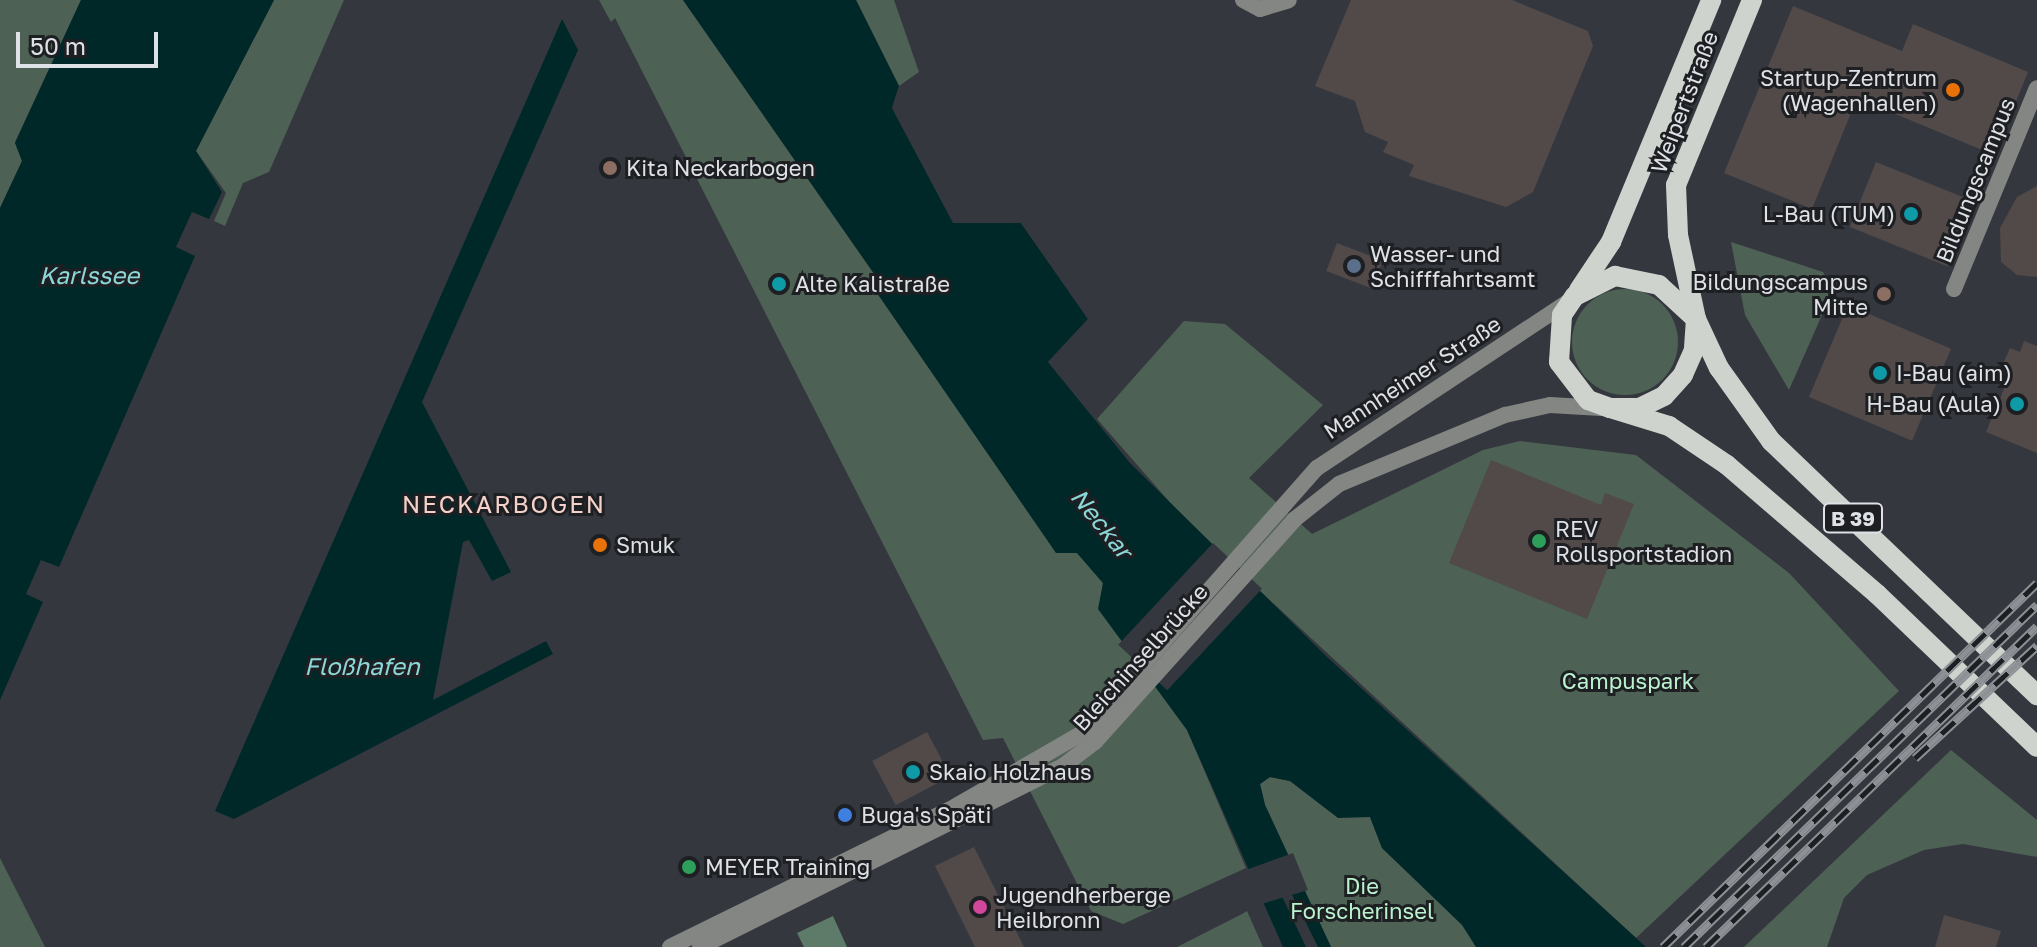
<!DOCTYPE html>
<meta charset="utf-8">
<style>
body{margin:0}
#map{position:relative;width:2037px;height:947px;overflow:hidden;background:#34383e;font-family:"Golos Text",sans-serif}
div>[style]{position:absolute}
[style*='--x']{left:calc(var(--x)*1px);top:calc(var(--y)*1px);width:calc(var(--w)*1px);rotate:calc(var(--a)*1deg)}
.green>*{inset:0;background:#4d6154}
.round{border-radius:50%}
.forest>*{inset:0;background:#5d7b68}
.water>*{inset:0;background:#002829}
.pier>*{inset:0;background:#34383e;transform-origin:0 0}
.building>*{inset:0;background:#524949;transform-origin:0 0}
.minor>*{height:16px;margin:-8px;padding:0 8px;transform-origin:8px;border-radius:8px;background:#848683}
.primary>*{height:20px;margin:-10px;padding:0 10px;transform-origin:10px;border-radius:10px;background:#cfd3cd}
.rail>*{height:9px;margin-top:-4.5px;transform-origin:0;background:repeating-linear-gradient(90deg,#1d1f22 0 18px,#8d9196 0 36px);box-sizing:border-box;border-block:2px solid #8d9196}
.dots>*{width:22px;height:22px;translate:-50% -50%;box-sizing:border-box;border:4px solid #1d1f22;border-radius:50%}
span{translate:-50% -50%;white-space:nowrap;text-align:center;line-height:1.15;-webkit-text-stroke:6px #1d1f22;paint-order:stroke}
.shield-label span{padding:2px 6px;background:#1d1f22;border:2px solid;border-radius:6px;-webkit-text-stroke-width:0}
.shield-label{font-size:20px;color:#dee1e5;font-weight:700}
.poi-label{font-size:22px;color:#dee1e5}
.right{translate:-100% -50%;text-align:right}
.left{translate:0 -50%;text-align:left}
.street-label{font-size:22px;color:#dee1e5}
.park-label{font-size:22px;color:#bbf3cf}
.water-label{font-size:24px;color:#8bd7d7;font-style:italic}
.neighbourhood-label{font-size:24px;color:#f4d2c9;letter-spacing:2px}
.scale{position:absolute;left:16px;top:32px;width:142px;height:36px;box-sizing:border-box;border:4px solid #dee1e5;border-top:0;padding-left:10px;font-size:24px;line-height:28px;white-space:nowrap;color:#dee1e5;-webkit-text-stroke:6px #1d1f22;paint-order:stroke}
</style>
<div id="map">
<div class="green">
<i style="clip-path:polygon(0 0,81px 0,15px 142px,22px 161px,0 208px)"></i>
<i style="clip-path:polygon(274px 0,344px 0,269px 172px,243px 183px,225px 226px,214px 221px,226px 193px,196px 151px)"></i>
<i style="clip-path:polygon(599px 0,683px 0,884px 288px,877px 293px,1056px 552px,1077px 553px,1103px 583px,1099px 609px,1187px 730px,1246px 868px,1123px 924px,1091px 911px,1003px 738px,983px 740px,615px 18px,611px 22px)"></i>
<i style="clip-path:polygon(856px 0,894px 0,919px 72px,899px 86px)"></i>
<i style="clip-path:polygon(1731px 242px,1823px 272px,1833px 290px,1789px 390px,1745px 315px)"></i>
<i class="round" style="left:1572px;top:289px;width:106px;height:106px"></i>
<i style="clip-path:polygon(1184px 321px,1225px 324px,1323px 405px,1249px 478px,1312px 534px,1483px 450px,1520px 441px,1636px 455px,1789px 573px,1899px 691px,1636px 938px,1195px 531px,1097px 419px)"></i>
<i style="clip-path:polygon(1951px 750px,2037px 820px,2037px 857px,1963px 844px,1924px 850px,1867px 875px,1844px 898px,1827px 947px,1744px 947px)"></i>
<i style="clip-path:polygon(1270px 777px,1290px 781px,1338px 817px,1370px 817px,1382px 848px,1463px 925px,1476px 947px,1331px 947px,1265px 805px,1260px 784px)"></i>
<i style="clip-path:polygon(0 858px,45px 947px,0 947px)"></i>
<i style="clip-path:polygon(1247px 911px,1263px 947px,1177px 947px,1242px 914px)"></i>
</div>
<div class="forest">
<i style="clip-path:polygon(833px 916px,847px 947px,804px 947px,797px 933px)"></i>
</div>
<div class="water">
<i style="clip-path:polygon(81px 0,274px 0,196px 151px,222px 192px,209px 219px,192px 212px,176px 247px,195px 256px,59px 567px,41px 560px,26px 594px,43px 602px,0 700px,0 208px,22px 161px,15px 143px)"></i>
<i style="clip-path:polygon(683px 0,856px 0,899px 86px,892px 108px,953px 222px,1021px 223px,1088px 319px,1048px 362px,1130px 463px,1326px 656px,1646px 947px,1476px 947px,1462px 925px,1382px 848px,1370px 817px,1338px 818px,1290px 781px,1270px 777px,1260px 784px,1265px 805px,1331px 947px,1318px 947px,1288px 887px,1279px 890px,1306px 947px,1283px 947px,1187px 730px,1098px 609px,1103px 583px,1077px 553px,1056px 553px,877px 293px,884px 288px)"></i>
<i style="clip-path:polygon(562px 19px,578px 50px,422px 402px,511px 572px,492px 581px,469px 540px,463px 542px,433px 700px,546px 641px,553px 654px,234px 819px,215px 811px)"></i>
</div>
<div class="pier">
<i style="clip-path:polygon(899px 86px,897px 107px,955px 219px,1024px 220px,1091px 317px,1053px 362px,1071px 390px,1048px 362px,1088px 319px,1021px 223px,953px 223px,892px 108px)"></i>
<i style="left:1213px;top:543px;width:67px;height:139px;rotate:43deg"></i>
<i style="clip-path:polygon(1293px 853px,1308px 890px,1258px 905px,1243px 871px)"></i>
</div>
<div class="building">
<i style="clip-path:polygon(1351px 0,1512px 0,1588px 31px,1593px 46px,1533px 192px,1506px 207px,1409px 176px,1414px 165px,1383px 152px,1388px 142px,1365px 132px,1355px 101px,1315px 86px)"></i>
<i style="clip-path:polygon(1793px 6px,1902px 51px,1913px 24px,2028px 72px,1994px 155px,1857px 98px,1812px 209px,1724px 173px)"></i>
<i style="left:1876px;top:162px;width:105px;height:70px;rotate:22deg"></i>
<i style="clip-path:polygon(2037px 186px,2037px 277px,2017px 275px,2001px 262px,2000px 228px,2017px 197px)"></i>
<i style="left:1337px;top:243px;width:49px;height:30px;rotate:21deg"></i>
<i style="left:1848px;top:305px;width:112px;height:100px;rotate:23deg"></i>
<i style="clip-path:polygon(2024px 341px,2037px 346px,2037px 453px,1986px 432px,2009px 377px,1999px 373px,2010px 348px,2020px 352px)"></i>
<i style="clip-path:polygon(1491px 460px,1601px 505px,1605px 493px,1634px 504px,1587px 619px,1449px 563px)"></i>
<i style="left:927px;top:732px;width:50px;height:62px;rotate:62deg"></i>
<i style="clip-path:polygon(974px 847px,1024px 947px,975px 947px,935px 866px)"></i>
<i style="clip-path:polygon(1944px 915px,2001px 931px,1996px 947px,1935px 947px)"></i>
</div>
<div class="minor">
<i style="--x:1243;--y:0;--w:19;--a:28"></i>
<i style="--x:1260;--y:9;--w:30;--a:-17"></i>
<i style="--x:1954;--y:289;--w:217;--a:-67.6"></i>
<i style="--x:670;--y:947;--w:319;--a:-26.2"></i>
<i style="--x:956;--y:806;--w:148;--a:-30"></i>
<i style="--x:1084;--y:732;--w:352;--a:-48.6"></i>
<i style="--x:1317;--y:468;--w:301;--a:-33.5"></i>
<i style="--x:700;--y:947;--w:406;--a:-26.5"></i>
<i style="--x:1063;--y:766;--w:40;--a:-37"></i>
<i style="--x:1095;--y:742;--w:300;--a:-48.1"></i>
<i style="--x:1295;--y:519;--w:56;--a:-38.5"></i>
<i style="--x:1339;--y:484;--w:180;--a:-22.6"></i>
<i style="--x:1505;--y:415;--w:46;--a:-12.5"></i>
<i style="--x:1550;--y:405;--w:51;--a:3.4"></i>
</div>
<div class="primary">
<i style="--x:1752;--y:0;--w:200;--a:112.3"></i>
<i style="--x:1676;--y:185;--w:50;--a:87.7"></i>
<i style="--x:1678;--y:235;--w:86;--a:77.9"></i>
<i style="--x:1696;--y:319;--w:54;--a:64.9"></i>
<i style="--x:1719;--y:368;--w:90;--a:54.5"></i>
<i style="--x:1771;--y:441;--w:368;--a:43.7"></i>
<i style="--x:1615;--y:276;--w:45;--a:11.6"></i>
<i style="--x:1659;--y:285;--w:50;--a:42.6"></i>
<i style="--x:1696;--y:319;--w:31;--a:94"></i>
<i style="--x:1694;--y:350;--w:27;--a:114"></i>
<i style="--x:1683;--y:375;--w:28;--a:132"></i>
<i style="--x:1664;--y:396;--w:28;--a:154"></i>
<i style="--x:1639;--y:408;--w:29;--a:180"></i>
<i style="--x:1610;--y:408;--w:23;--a:-160"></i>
<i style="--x:1588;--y:400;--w:48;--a:-127.3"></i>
<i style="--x:1559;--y:362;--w:47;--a:-86.3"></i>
<i style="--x:1562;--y:315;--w:23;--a:-56"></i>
<i style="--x:1575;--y:296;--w:45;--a:-26.6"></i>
<i style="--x:1579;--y:290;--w:58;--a:-56.3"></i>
<i style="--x:1611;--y:242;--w:262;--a:-67.5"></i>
<i style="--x:1610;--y:408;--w:62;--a:17"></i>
<i style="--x:1669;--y:426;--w:70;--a:33.9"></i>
<i style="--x:1727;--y:465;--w:198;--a:40.7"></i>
<i style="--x:1877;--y:594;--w:221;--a:43.7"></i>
</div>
<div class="rail">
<i style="--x:1915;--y:758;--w:166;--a:-42.6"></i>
<i style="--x:1663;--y:947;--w:522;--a:-44.22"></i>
<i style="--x:1684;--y:947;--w:492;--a:-44.1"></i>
<i style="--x:1706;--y:947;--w:461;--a:-44.1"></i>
</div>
<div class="dots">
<i style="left:1953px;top:90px;background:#e8710a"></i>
<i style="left:610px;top:168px;background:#8d6e63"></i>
<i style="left:1911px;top:214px;background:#0f9aa8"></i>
<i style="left:1354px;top:266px;background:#5c6f8a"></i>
<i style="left:779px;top:284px;background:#0f9aa8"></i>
<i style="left:1884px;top:294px;background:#8d6e63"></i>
<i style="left:1880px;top:373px;background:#0f9aa8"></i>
<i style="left:2017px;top:404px;background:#0f9aa8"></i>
<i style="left:1539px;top:541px;background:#2e9e5b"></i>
<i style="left:600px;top:545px;background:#e8710a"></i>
<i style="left:913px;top:772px;background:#0f9aa8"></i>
<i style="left:845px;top:815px;background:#3f7fe0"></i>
<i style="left:689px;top:867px;background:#2e9e5b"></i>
<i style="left:980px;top:907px;background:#d1479c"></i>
</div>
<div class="shield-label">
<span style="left:1853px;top:518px">B 39</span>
</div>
<div class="poi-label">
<span class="right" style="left:1937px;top:90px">Startup-Zentrum<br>(Wagenhallen)</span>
<span class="left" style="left:626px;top:168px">Kita Neckarbogen</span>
<span class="right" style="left:1895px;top:214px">L-Bau (TUM)</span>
<span class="left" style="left:1370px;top:266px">Wasser- und<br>Schifffahrtsamt</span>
<span class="right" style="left:1868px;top:294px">Bildungscampus<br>Mitte</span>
<span class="left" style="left:795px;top:284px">Alte Kalistraße</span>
<span class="left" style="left:1896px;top:373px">I-Bau (aim)</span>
<span class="right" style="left:2001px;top:404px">H-Bau (Aula)</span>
<span class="left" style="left:1555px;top:541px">REV<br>Rollsportstadion</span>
<span class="left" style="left:616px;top:545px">Smuk</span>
<span class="left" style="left:929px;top:772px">Skaio Holzhaus</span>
<span class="left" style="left:861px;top:815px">Buga's Späti</span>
<span class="left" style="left:705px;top:867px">MEYER Training</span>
<span class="left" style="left:996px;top:907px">Jugendherberge<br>Heilbronn</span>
</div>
<div class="street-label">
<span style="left:1684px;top:102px;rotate:-69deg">Weipertstraße</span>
<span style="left:1975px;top:180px;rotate:-68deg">Bildungscampus</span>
<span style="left:1412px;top:377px;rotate:-33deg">Mannheimer Straße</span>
<span style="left:1140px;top:657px;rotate:-48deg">Bleichinselbrücke</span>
</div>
<div class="park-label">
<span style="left:1628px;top:681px">Campuspark</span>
<span style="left:1362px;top:898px">Die<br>Forscherinsel</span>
</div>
<div class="water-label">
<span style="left:89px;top:275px">Karlssee</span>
<span style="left:1102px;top:523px;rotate:51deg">Neckar</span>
<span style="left:362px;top:666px">Floßhafen</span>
</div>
<div class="neighbourhood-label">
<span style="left:504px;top:504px">NECKARBOGEN</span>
</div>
<div class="scale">50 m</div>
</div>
